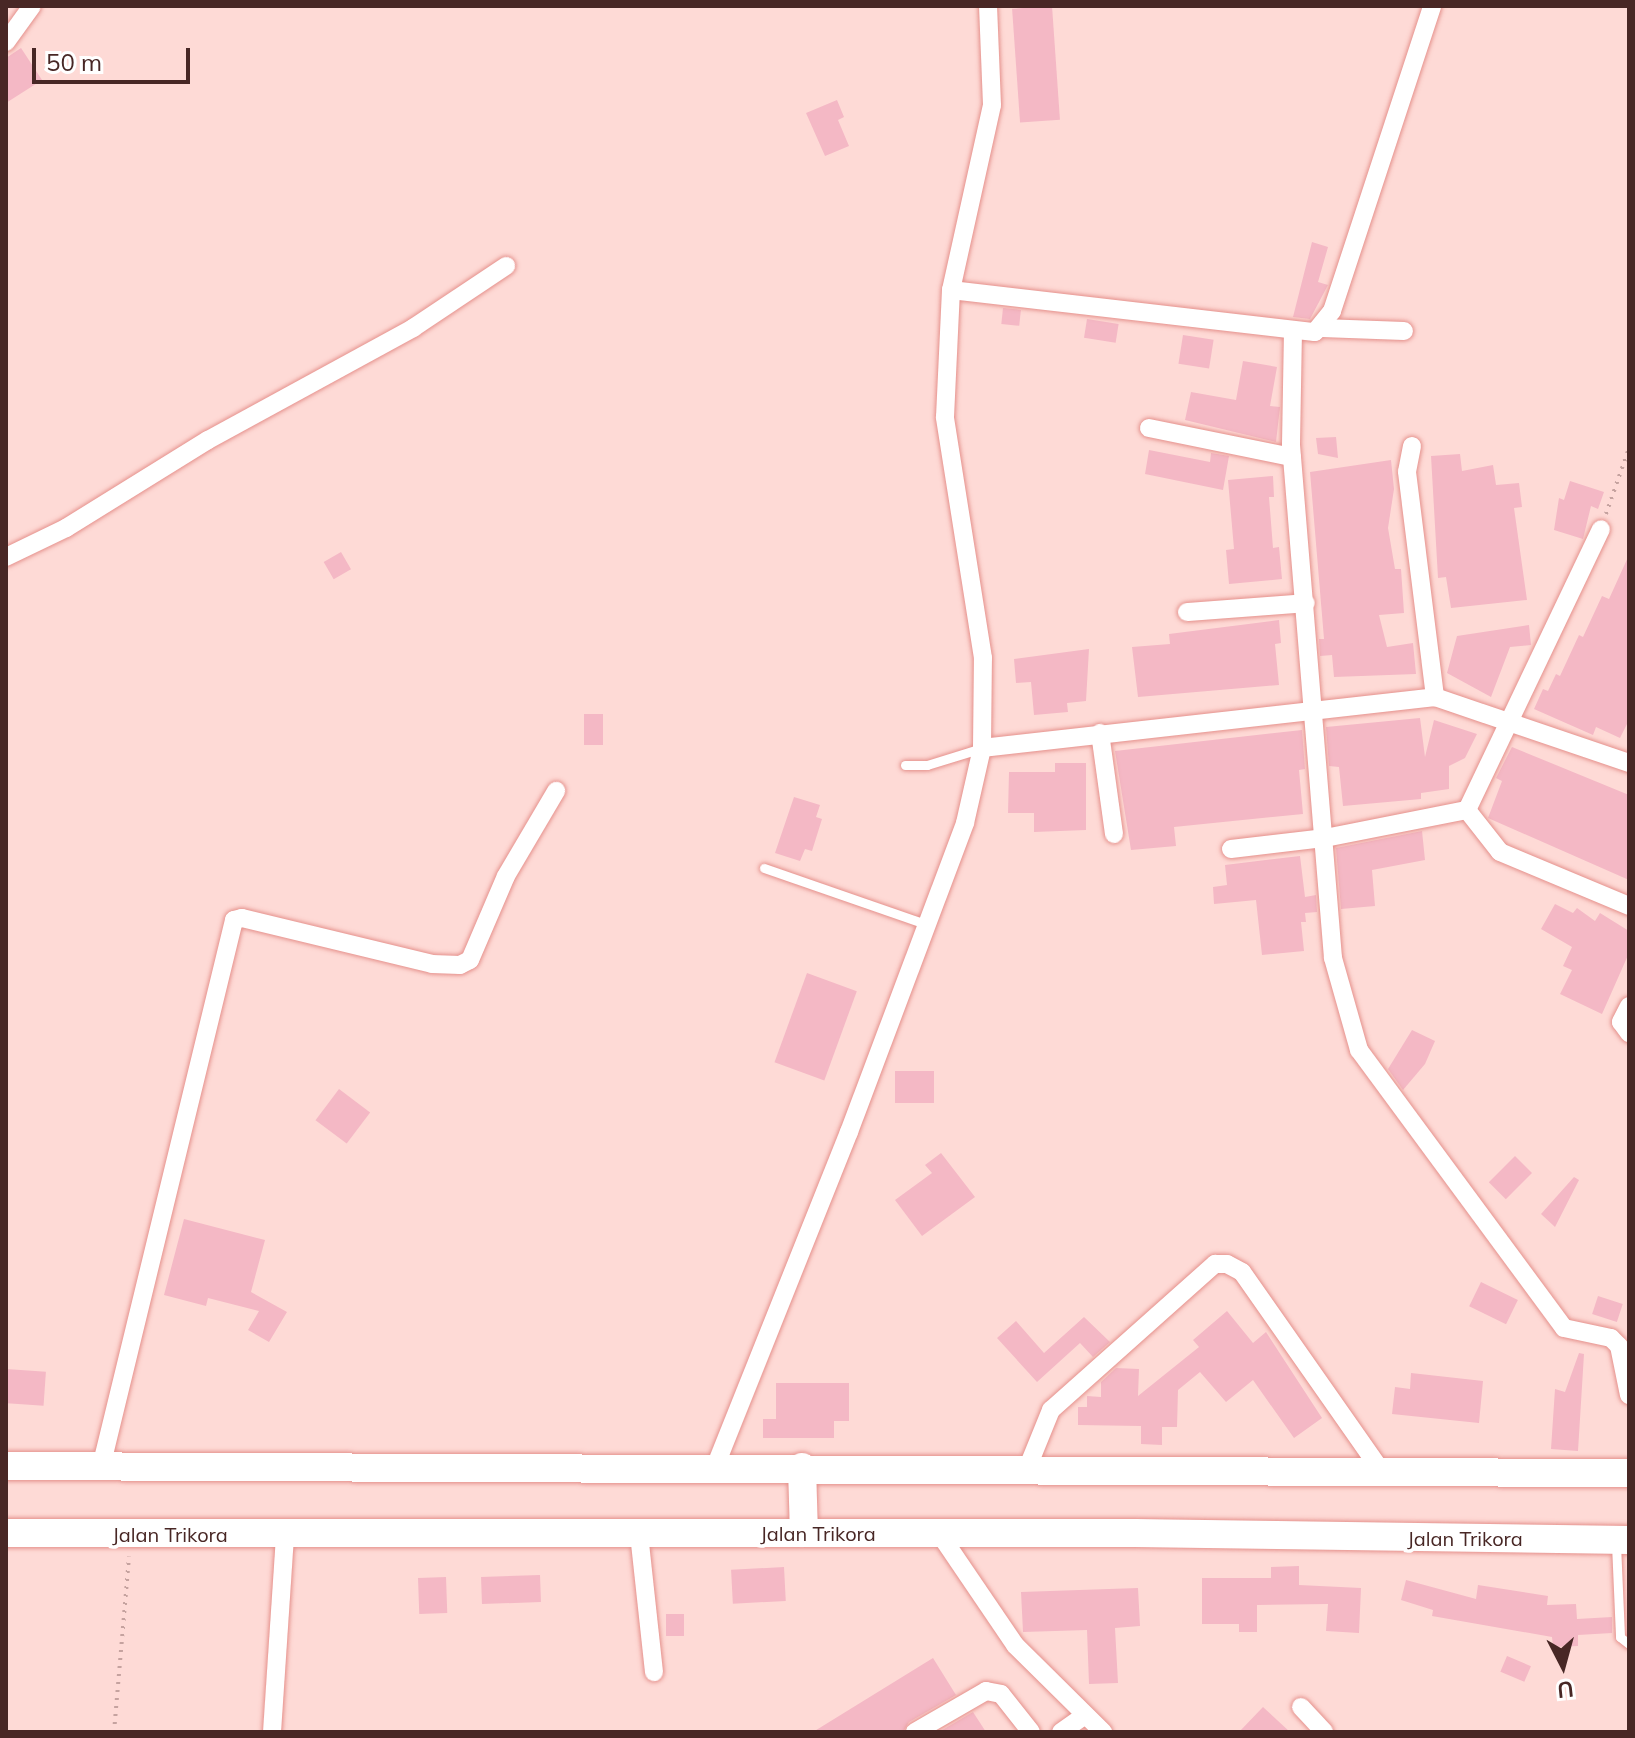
<!DOCTYPE html>
<style>
body{margin:0}
#map{position:relative;width:1635px;height:1738px;overflow:hidden;background:#fedad6;font-family:Mulish,sans-serif}
div>[style]{position:absolute}
[style*='--x']{left:calc(var(--x)*1px);top:calc(var(--y)*1px);width:calc(var(--w)*1px);rotate:calc(var(--a)*1deg)}
.building>*{inset:0;background:#f4b8c5;transform-origin:0 0}
.path>*{height:4px;margin-top:-2px;transform-origin:0;background:repeating-linear-gradient(90deg,#c5a29f 0 2px,transparent 0 8px)}
.roads{filter:drop-shadow(0 0 2px #e5918c) drop-shadow(0 0 2px #e5918c)}
.lane>*{height:9px;margin:-4.5px;padding:0 4.5px;transform-origin:4.5px;border-radius:4.5px;background:#fff}
.street>*{height:18px;margin:-9px;padding:0 9px;transform-origin:9px;border-radius:9px;background:#fff}
.primary>*{height:28px;margin:-14px;padding:0 14px;transform-origin:14px;border-radius:14px;background:#fff}
span{translate:-50% -50%;white-space:nowrap;text-align:center;line-height:1.15;-webkit-text-stroke:7px #fff;paint-order:stroke}
.street-label{font-size:20px;color:#482725}
.frame{position:absolute;inset:0;border:8px solid #482725;pointer-events:none}
.north{position:absolute;left:1523px;top:1626px;width:80px;height:80px;-webkit-text-stroke:6px #fff;paint-order:stroke;rotate:174deg;font-size:22px;font-weight:700;line-height:32px;text-align:center;color:#482725}
.north::after{content:'';display:block;margin:auto;width:28px;height:36px;background:#482725;clip-path:polygon(50% 0,100% 100%,50% 72%,0 100%)}
.scale{position:absolute;left:32px;top:48px;width:158px;height:36px;box-sizing:border-box;border:4px solid #482725;border-top:0;padding-left:10px;font-size:24px;line-height:28px;white-space:nowrap;color:#482725;-webkit-text-stroke:6px #fff;paint-order:stroke}
</style>
<div id="map">
<div class="building">
<i style="left:1052px;top:6px;width:114px;height:40px;rotate:86deg"></i>
<i style="clip-path:polygon(21px 48px,42px 80px,6px 103px,6px 58px)"></i>
<i style="clip-path:polygon(837px 100px,844px 117px,838px 120px,849px 146px,825px 156px,806px 113px)"></i>
<i style="clip-path:polygon(1312px 242px,1328px 247px,1318px 282px,1328px 285px,1310px 319px,1293px 317px)"></i>
<i style="left:1003px;top:308px;width:18px;height:16px;rotate:6deg"></i>
<i style="left:1087px;top:319px;width:32px;height:19px;rotate:9deg"></i>
<i style="left:1183px;top:335px;width:31px;height:29px;rotate:9deg"></i>
<i style="clip-path:polygon(1243px 361px,1277px 367px,1270px 406px,1280px 407px,1276px 442px,1185px 420px,1191px 392px,1236px 400px)"></i>
<i style="clip-path:polygon(1336px 437px,1338px 458px,1318px 454px,1316px 438px)"></i>
<i style="clip-path:polygon(1149px 450px,1210px 462px,1211px 453px,1229px 456px,1223px 490px,1145px 474px)"></i>
<i style="clip-path:polygon(1460px 454px,1462px 471px,1493px 465px,1496px 485px,1519px 483px,1522px 507px,1514px 508px,1527px 600px,1451px 608px,1446px 577px,1438px 578px,1431px 456px)"></i>
<i style="clip-path:polygon(1391px 460px,1394px 489px,1388px 528px,1395px 569px,1401px 569px,1404px 613px,1379px 615px,1387px 647px,1413px 643px,1416px 674px,1334px 677px,1332px 655px,1320px 656px,1319px 639px,1324px 639px,1310px 472px)"></i>
<i style="clip-path:polygon(1273px 476px,1274px 497px,1269px 497px,1273px 548px,1279px 547px,1282px 579px,1229px 584px,1226px 550px,1234px 549px,1228px 480px)"></i>
<i style="clip-path:polygon(1570px 481px,1604px 492px,1598px 509px,1591px 506px,1583px 539px,1554px 530px,1559px 498px,1564px 500px)"></i>
<i style="left:341px;top:552px;width:20px;height:20px;rotate:60deg"></i>
<i style="clip-path:polygon(1629px 555px,1629px 720px,1620px 738px,1596px 727px,1593px 735px,1534px 709px,1543px 689px,1548px 691px,1556px 674px,1560px 676px,1579px 635px,1583px 637px,1602px 596px,1609px 599px)"></i>
<i style="clip-path:polygon(1279px 620px,1281px 643px,1275px 644px,1279px 685px,1138px 697px,1132px 647px,1170px 644px,1169px 634px)"></i>
<i style="clip-path:polygon(1529px 625px,1531px 645px,1510px 647px,1491px 697px,1447px 673px,1457px 636px)"></i>
<i style="clip-path:polygon(1089px 649px,1086px 701px,1067px 703px,1068px 712px,1034px 715px,1031px 682px,1016px 683px,1014px 659px)"></i>
<i style="left:584px;top:714px;width:19px;height:31px"></i>
<i style="clip-path:polygon(1420px 718px,1425px 757px,1434px 720px,1477px 734px,1465px 758px,1449px 766px,1449px 789px,1421px 793px,1421px 799px,1343px 806px,1339px 767px,1329px 766px,1326px 727px)"></i>
<i style="clip-path:polygon(1302px 730px,1305px 769px,1299px 770px,1303px 814px,1174px 827px,1176px 846px,1131px 850px,1115px 751px)"></i>
<i style="clip-path:polygon(1512px 747px,1629px 795px,1629px 880px,1488px 818px,1502px 781px,1496px 778px)"></i>
<i style="clip-path:polygon(1055px 763px,1086px 763px,1086px 830px,1034px 832px,1034px 813px,1008px 813px,1009px 772px,1055px 772px)"></i>
<i style="clip-path:polygon(794px 797px,820px 805px,816px 817px,822px 819px,812px 851px,805px 849px,800px 861px,775px 853px)"></i>
<i style="clip-path:polygon(1422px 831px,1425px 860px,1372px 870px,1375px 906px,1341px 909px,1336px 848px)"></i>
<i style="clip-path:polygon(1300px 856px,1305px 897px,1316px 895px,1317px 912px,1305px 913px,1306px 922px,1301px 922px,1304px 951px,1262px 955px,1256px 900px,1214px 904px,1213px 887px,1227px 885px,1225px 865px)"></i>
<i style="clip-path:polygon(1555px 904px,1573px 913px,1577px 908px,1595px 921px,1600px 913px,1629px 931px,1629px 953px,1602px 1014px,1560px 994px,1572px 970px,1563px 966px,1572px 947px,1541px 929px)"></i>
<i style="left:807px;top:973px;width:53px;height:95px;rotate:20deg"></i>
<i style="clip-path:polygon(1412px 1030px,1435px 1041px,1425px 1064px,1403px 1090px,1388px 1069px)"></i>
<i style="left:934px;top:1071px;width:32px;height:39px;rotate:90deg"></i>
<i style="left:339px;top:1089px;width:39px;height:39px;rotate:37deg"></i>
<i style="clip-path:polygon(941px 1153px,975px 1197px,922px 1236px,895px 1200px,932px 1173px,925px 1165px)"></i>
<i style="left:1515px;top:1156px;width:24px;height:37px;rotate:45deg"></i>
<i style="clip-path:polygon(1574px 1177px,1579px 1180px,1555px 1227px,1541px 1214px)"></i>
<i style="clip-path:polygon(184px 1219px,265px 1240px,251px 1292px,287px 1312px,269px 1342px,248px 1330px,259px 1311px,208px 1298px,206px 1306px,164px 1295px)"></i>
<i style="left:1481px;top:1282px;width:41px;height:27px;rotate:26deg"></i>
<i style="left:1598px;top:1296px;width:26px;height:19px;rotate:18deg"></i>
<i style="clip-path:polygon(1227px 1311px,1253px 1343px,1266px 1332px,1322px 1418px,1294px 1438px,1253px 1380px,1226px 1402px,1200px 1372px,1178px 1390px,1177px 1427px,1162px 1427px,1162px 1445px,1141px 1444px,1141px 1426px,1078px 1425px,1078px 1407px,1087px 1407px,1087px 1396px,1101px 1397px,1101px 1382px,1116px 1368px,1139px 1369px,1138px 1396px,1199px 1347px,1193px 1340px)"></i>
<i style="clip-path:polygon(1084px 1317px,1110px 1342px,1093px 1357px,1080px 1343px,1037px 1382px,997px 1338px,1016px 1321px,1044px 1353px)"></i>
<i style="clip-path:polygon(1579px 1353px,1584px 1354px,1578px 1451px,1551px 1449px,1555px 1389px,1565px 1392px)"></i>
<i style="left:6px;top:1369px;width:40px;height:34px;rotate:4deg"></i>
<i style="clip-path:polygon(1411px 1373px,1483px 1381px,1479px 1423px,1392px 1414px,1395px 1387px,1410px 1389px)"></i>
<i style="clip-path:polygon(776px 1383px,849px 1383px,849px 1421px,834px 1421px,834px 1438px,763px 1438px,763px 1419px,776px 1419px)"></i>
<i style="clip-path:polygon(1299px 1566px,1299px 1585px,1361px 1588px,1359px 1633px,1326px 1631px,1328px 1604px,1257px 1605px,1257px 1632px,1239px 1632px,1239px 1624px,1202px 1624px,1202px 1578px,1271px 1578px,1271px 1567px)"></i>
<i style="left:784px;top:1567px;width:34px;height:53px;rotate:87deg"></i>
<i style="left:540px;top:1575px;width:27px;height:59px;rotate:88deg"></i>
<i style="left:446px;top:1577px;width:36px;height:28px;rotate:88deg"></i>
<i style="clip-path:polygon(1406px 1580px,1476px 1599px,1478px 1585px,1548px 1596px,1547px 1605px,1576px 1604px,1577px 1619px,1612px 1617px,1612px 1633px,1578px 1635px,1578px 1646px,1553px 1647px,1552px 1637px,1432px 1616px,1433px 1610px,1401px 1600px)"></i>
<i style="clip-path:polygon(1138px 1588px,1140px 1626px,1115px 1628px,1118px 1683px,1089px 1684px,1087px 1630px,1023px 1632px,1021px 1592px)"></i>
<i style="left:666px;top:1614px;width:18px;height:22px"></i>
<i style="left:1507px;top:1656px;width:26px;height:17px;rotate:23deg"></i>
<i style="clip-path:polygon(933px 1658px,956px 1695px,909px 1722px,903px 1732px,813px 1732px)"></i>
<i style="clip-path:polygon(1263px 1707px,1290px 1732px,1239px 1732px)"></i>
<i style="clip-path:polygon(973px 1712px,986px 1732px,939px 1732px)"></i>
</div>
<div class="path">
<i style="--x:1606;--y:514;--w:70;--a:-70.8"></i>
<i style="--x:114;--y:1732;--w:176;--a:-85.1"></i>
</div>
<div class="roads">
<div class="lane">
<i style="--x:905;--y:765;--w:22;--a:0"></i>
<i style="--x:927;--y:765;--w:58;--a:-17.2"></i>
<i style="--x:764;--y:868;--w:171;--a:19.1"></i>
<i style="--x:1616;--y:1544;--w:93;--a:87.5"></i>
<i style="--x:1620;--y:1637;--w:11;--a:38"></i>
</div>
<div class="street">
<i style="--x:6;--y:42;--w:44;--a:-54.2"></i>
<i style="--x:951;--y:290;--w:366;--a:6.6"></i>
<i style="--x:1315;--y:332;--w:27;--a:-51"></i>
<i style="--x:1332;--y:311;--w:321;--a:-71.8"></i>
<i style="--x:1322;--y:328;--w:82;--a:2.1"></i>
<i style="--x:1293;--y:330;--w:115;--a:91"></i>
<i style="--x:1291;--y:445;--w:515;--a:85.32"></i>
<i style="--x:1333;--y:958;--w:96;--a:74.2"></i>
<i style="--x:1359;--y:1050;--w:345;--a:53.6"></i>
<i style="--x:1564;--y:1328;--w:48;--a:12"></i>
<i style="--x:1611;--y:1338;--w:11;--a:45"></i>
<i style="--x:1619;--y:1346;--w:50;--a:78.5"></i>
<i style="--x:1149;--y:428;--w:146;--a:11.5"></i>
<i style="--x:1412;--y:446;--w:26;--a:101"></i>
<i style="--x:1407;--y:472;--w:227;--a:82.9"></i>
<i style="--x:6;--y:557;--w:67;--a:-25.8"></i>
<i style="--x:66;--y:528;--w:167;--a:-31.8"></i>
<i style="--x:208;--y:440;--w:234;--a:-28.6"></i>
<i style="--x:413;--y:328;--w:112;--a:-33.7"></i>
<i style="--x:1187;--y:612;--w:119;--a:-4.3"></i>
<i style="--x:1100;--y:733;--w:102;--a:82.1"></i>
<i style="--x:982;--y:748;--w:456;--a:-6.4"></i>
<i style="--x:1435;--y:697;--w:205;--a:18.8"></i>
<i style="--x:1467;--y:810;--w:53;--a:51.8"></i>
<i style="--x:1500;--y:852;--w:140;--a:22.7"></i>
<i style="--x:1231;--y:849;--w:95;--a:-6.7"></i>
<i style="--x:1325;--y:838;--w:145;--a:-11.2"></i>
<i style="--x:1467;--y:810;--w:311;--a:-64.5"></i>
<i style="--x:1629;--y:1006;--w:18;--a:117"></i>
<i style="--x:1621;--y:1022;--w:14;--a:54"></i>
<i style="--x:101;--y:1467;--w:563;--a:-76.33"></i>
<i style="--x:234;--y:920;--w:8;--a:-14"></i>
<i style="--x:242;--y:918;--w:195;--a:13.6"></i>
<i style="--x:432;--y:964;--w:28;--a:2"></i>
<i style="--x:460;--y:965;--w:11;--a:-27"></i>
<i style="--x:470;--y:960;--w:91;--a:-66.8"></i>
<i style="--x:506;--y:876;--w:99;--a:-59.5"></i>
<i style="--x:715;--y:1467;--w:361;--a:-68.2"></i>
<i style="--x:849;--y:1132;--w:330;--a:-69.4"></i>
<i style="--x:965;--y:823;--w:77;--a:-77.2"></i>
<i style="--x:982;--y:748;--w:90;--a:-89.4"></i>
<i style="--x:983;--y:658;--w:244;--a:-99"></i>
<i style="--x:945;--y:417;--w:127;--a:-87.3"></i>
<i style="--x:951;--y:290;--w:189;--a:-77.5"></i>
<i style="--x:992;--y:105;--w:99;--a:-92.3"></i>
<i style="--x:1027;--y:1469;--w:64;--a:-67.9"></i>
<i style="--x:1051;--y:1410;--w:220;--a:-41.7"></i>
<i style="--x:1215;--y:1264;--w:12;--a:0"></i>
<i style="--x:1227;--y:1264;--w:17;--a:28"></i>
<i style="--x:1242;--y:1272;--w:246;--a:55"></i>
<i style="--x:939;--y:1533;--w:135;--a:55.8"></i>
<i style="--x:1015;--y:1645;--w:124;--a:44.7"></i>
<i style="--x:639;--y:1534;--w:139;--a:83.8"></i>
<i style="--x:1301;--y:1707;--w:34;--a:47"></i>
<i style="--x:272;--y:1732;--w:198;--a:-86.2"></i>
<i style="--x:915;--y:1732;--w:82;--a:-30"></i>
<i style="--x:986;--y:1691;--w:15;--a:11"></i>
<i style="--x:1001;--y:1694;--w:48;--a:51.7"></i>
<i style="--x:1061;--y:1732;--w:29;--a:-35"></i>
</div>
<div class="primary">
<i style="--x:6;--y:1466;--w:1623;--a:0.25"></i>
<i style="--x:802;--y:1467;--w:66;--a:88.3"></i>
<i style="--x:6;--y:1533;--w:1129;--a:0"></i>
<i style="--x:1135;--y:1533;--w:494;--a:0.8"></i>
</div>
</div>
<div class="street-label">
<span style="left:818px;top:1533px">Jalan Trikora</span>
<span style="left:170px;top:1534px">Jalan Trikora</span>
<span style="left:1465px;top:1538px">Jalan Trikora</span>
</div>
<div class="frame"></div>
<div class="north">U</div>
<div class="scale">50 m</div>
</div>
